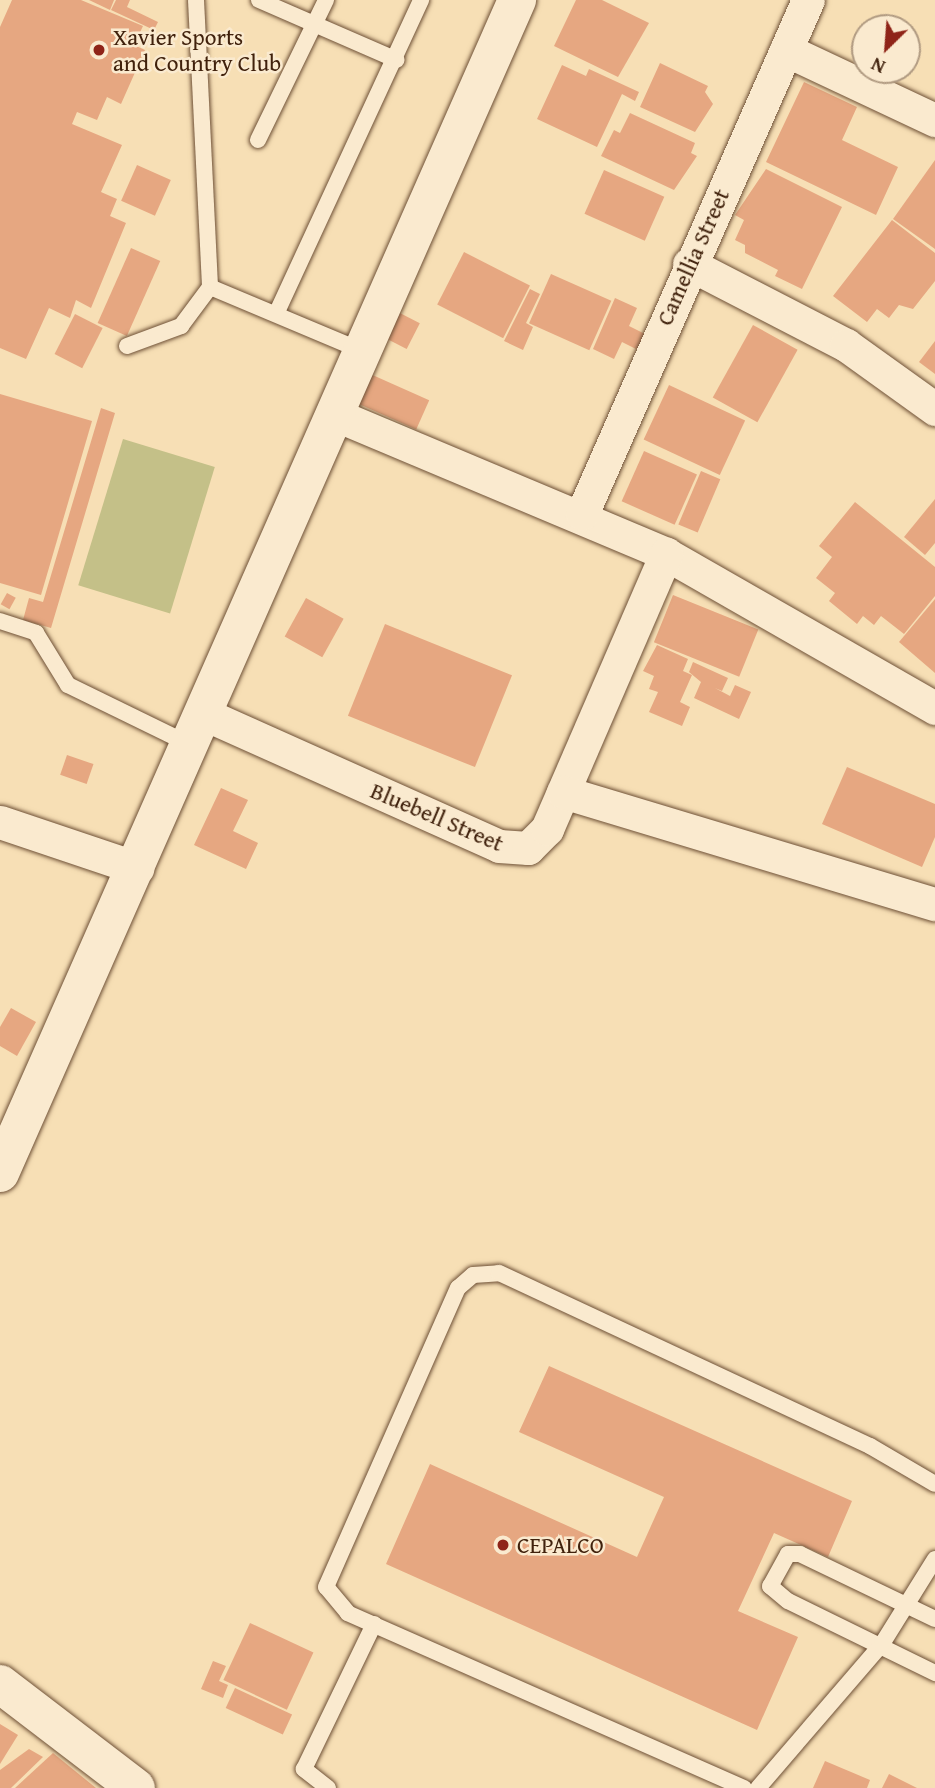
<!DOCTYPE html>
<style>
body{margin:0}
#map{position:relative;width:935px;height:1788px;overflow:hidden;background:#f7dfb5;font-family:"Gentium Book Plus",serif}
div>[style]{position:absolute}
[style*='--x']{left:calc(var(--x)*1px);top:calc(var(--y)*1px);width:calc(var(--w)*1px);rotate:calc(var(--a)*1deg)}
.green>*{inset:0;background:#c4c088;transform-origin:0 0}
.building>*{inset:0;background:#e6a781;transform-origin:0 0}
.roads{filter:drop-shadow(0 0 2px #6e5036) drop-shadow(0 0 2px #6e5036)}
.service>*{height:16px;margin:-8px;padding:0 8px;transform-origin:8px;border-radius:8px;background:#faeacf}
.minor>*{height:33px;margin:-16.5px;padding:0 16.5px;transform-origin:16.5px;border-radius:16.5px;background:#faeacf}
.tertiary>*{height:38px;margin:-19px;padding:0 19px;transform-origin:19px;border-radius:19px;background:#faeacf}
.dots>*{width:19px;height:19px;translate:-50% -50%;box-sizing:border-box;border:4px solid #faeacf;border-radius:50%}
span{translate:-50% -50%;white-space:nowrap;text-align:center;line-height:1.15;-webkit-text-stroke:5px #faeacf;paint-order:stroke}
.poi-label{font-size:23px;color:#40210c}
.left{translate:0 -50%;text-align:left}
.street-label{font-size:23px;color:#40210c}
.north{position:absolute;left:851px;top:14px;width:70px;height:70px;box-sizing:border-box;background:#faeacf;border:2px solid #b09a81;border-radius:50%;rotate:205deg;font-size:19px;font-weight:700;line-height:28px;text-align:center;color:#40210c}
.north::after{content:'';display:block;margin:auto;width:24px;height:32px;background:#8f2418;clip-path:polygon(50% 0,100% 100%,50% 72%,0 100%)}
</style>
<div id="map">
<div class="green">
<i style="left:123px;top:439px;width:96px;height:153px;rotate:17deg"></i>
</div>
<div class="building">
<i style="clip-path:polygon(12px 0,81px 0,143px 26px,134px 45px,145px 50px,121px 104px,107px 97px,97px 120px,77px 112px,72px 124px,122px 145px,101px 192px,117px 199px,110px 216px,126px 223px,91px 308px,76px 300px,70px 318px,49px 308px,26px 359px,0 348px,0 27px)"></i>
<i style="clip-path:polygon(89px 0,114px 0,110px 10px)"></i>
<i style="clip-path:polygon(116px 0,130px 0,127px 7px,158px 22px,154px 30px,111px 10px)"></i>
<i style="clip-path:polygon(576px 0,602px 0,649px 23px,618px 77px,554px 46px)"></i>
<i style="clip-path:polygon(660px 63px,708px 86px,705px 92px,713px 104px,695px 132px,640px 107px)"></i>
<i style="clip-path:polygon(562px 65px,586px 76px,589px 69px,639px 92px,635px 101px,622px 94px,597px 147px,537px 119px)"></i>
<i style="clip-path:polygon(804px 82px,857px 107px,842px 140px,898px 167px,876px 215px,766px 162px)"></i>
<i style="clip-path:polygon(630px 113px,695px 143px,691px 153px,697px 156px,674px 190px,601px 156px,614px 130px,620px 133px)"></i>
<i style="clip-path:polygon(935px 160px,935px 249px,893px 219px)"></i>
<i style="left:137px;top:165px;width:37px;height:39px;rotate:24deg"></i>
<i style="clip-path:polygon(766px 169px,842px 207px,802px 289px,775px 276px,778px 270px,745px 253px,745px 245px,735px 240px,744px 220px,735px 215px)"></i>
<i style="left:604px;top:170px;width:66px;height:48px;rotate:24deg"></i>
<i style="clip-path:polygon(892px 220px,935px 253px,935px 281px,913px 309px,899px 305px,889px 318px,877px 309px,867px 322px,833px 296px)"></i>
<i style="left:131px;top:248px;width:32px;height:82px;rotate:24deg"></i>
<i style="left:464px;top:252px;width:74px;height:59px;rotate:27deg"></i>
<i style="left:551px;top:274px;width:66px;height:54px;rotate:24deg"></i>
<i style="clip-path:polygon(530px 289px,540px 294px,526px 323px,533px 327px,523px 350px,504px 341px)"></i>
<i style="clip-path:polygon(615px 298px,637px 308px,629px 326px,645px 334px,638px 350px,622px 342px,614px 359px,593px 349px)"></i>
<i style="left:394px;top:310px;width:29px;height:29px;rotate:27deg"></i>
<i style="left:75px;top:314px;width:31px;height:45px;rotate:27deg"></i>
<i style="left:753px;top:325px;width:51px;height:83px;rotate:29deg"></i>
<i style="clip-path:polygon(935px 341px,935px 374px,919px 362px)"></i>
<i style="left:368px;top:373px;width:67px;height:32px;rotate:24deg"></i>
<i style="left:669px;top:385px;width:84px;height:60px;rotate:25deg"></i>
<i style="clip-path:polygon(0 394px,92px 421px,41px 595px,0 583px)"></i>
<i style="clip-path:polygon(101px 408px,115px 413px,51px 628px,23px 620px,29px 598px,43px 602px)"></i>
<i style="left:644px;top:451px;width:58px;height:55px;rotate:24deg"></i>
<i style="left:701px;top:471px;width:21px;height:58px;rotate:23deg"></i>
<i style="clip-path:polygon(935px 499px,935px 543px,925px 555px,904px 537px)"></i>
<i style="clip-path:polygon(855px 502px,935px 567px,935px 596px,904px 634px,881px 616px,874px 625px,863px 616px,857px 624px,829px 601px,835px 593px,816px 578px,832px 557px,819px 546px)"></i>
<i style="left:7px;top:593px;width:10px;height:13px;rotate:29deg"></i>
<i style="left:673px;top:595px;width:92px;height:51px;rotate:22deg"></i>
<i style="left:306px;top:598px;width:43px;height:44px;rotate:29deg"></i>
<i style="clip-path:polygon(935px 599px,935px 673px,899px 642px)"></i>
<i style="left:385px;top:624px;width:137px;height:99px;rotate:22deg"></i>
<i style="clip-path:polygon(657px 645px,688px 659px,683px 671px,692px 675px,680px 702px,690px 707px,682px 726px,649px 712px,658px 692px,649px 689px,654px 676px,643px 671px)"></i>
<i style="clip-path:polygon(693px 662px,728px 678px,722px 691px,715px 688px,730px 696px,735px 685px,751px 692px,739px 719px,694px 698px,701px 682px,689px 672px)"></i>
<i style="left:67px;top:755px;width:28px;height:21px;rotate:19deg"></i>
<i style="clip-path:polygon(847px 767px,935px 804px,935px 837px,922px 867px,822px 824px)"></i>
<i style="clip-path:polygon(221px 788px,248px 800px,233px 831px,258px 843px,246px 869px,194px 845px)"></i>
<i style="clip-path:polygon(11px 1008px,36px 1022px,17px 1056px,0 1046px,0 1027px)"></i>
<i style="clip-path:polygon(549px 1366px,852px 1501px,828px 1557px,774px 1533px,738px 1611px,798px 1637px,757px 1730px,386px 1564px,430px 1464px,637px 1557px,664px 1497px,519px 1432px)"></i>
<i style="left:250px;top:1623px;width:70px;height:63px;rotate:25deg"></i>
<i style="clip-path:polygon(213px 1661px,226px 1666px,219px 1681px,228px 1685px,223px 1698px,201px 1689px)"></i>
<i style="left:235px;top:1688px;width:63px;height:22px;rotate:25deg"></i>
<i style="clip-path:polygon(0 1724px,18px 1735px,0 1764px)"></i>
<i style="clip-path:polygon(29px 1749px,43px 1757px,11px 1788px,0 1788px,0 1770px)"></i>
<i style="clip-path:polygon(53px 1753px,96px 1788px,15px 1788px)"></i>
<i style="clip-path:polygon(825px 1761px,870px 1780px,867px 1788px,813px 1788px)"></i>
<i style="clip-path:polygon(889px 1774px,917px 1788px,882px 1788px)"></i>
</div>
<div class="roads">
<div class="service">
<i style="--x:196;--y:0;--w:287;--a:87.2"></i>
<i style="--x:259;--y:0;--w:150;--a:23.5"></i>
<i style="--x:258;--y:140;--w:156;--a:-64.1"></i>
<i style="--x:277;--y:312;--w:344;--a:-65.2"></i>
<i style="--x:127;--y:346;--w:58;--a:-20.3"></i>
<i style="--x:181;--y:326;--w:49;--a:-53.4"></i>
<i style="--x:210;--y:287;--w:165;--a:22.8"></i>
<i style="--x:0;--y:621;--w:38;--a:18"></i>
<i style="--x:36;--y:633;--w:61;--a:58.4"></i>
<i style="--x:68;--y:685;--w:135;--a:26"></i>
<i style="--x:935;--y:1619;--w:150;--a:-154.3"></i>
<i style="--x:800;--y:1554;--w:12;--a:180"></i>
<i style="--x:788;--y:1554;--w:37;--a:119"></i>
<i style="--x:770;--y:1586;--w:23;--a:40"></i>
<i style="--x:788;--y:1601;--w:164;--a:26.1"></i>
<i style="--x:328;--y:1788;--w:31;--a:-142"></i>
<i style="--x:304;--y:1769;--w:161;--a:-64.2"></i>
<i style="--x:744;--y:1788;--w:433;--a:-156.2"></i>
<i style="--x:348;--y:1613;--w:34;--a:-130"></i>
<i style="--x:326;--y:1587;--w:327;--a:-66.2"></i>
<i style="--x:458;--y:1288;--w:20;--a:-41"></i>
<i style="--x:473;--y:1275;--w:26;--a:-4"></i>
<i style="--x:499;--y:1273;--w:409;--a:25"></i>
<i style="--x:870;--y:1446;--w:75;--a:30.3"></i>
<i style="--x:758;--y:1788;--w:190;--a:-49.3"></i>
<i style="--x:882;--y:1644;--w:100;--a:-58.1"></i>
</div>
<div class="minor">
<i style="--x:786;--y:50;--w:165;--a:25.2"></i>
<i style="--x:689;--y:264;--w:177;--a:27.3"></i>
<i style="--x:846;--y:345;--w:110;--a:35.7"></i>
<i style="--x:336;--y:415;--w:358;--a:22.8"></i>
<i style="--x:666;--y:554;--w:310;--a:29.8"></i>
<i style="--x:582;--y:514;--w:561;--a:-66.27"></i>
<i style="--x:202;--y:713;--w:325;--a:24.1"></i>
<i style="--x:499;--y:846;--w:29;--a:4"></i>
<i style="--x:528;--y:848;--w:27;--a:-45"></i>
<i style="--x:547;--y:829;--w:300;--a:-66.6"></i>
<i style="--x:563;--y:792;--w:388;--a:16.8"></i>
<i style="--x:0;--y:822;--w:145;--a:18.6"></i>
</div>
<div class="tertiary">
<i style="--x:0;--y:1173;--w:1282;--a:-66.21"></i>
<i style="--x:0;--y:1684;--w:171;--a:37.4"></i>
</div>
</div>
<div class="dots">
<i style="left:99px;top:50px;background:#8f2418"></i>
<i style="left:503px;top:1545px;background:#8f2418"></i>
</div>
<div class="poi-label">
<span class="left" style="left:113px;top:50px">Xavier Sports<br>and Country Club</span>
<span class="left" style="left:517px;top:1545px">CEPALCO</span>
</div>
<div class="street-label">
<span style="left:693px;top:257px;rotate:-66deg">Camellia Street</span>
<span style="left:437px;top:817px;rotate:23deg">Bluebell Street</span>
</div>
<div class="north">N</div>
</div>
